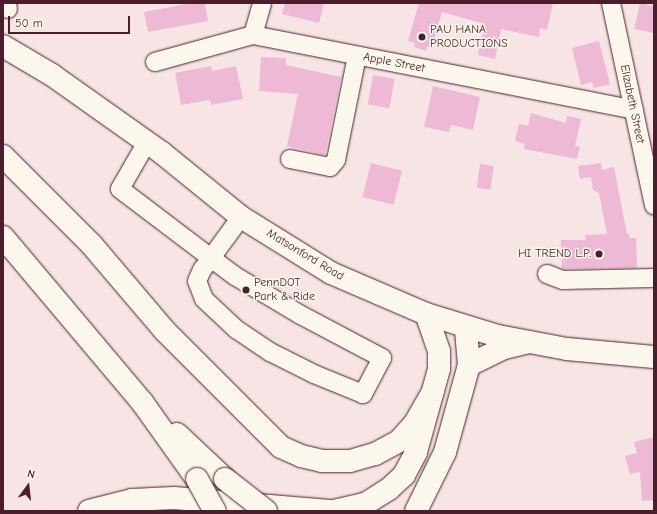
<!DOCTYPE html>
<style>
body{margin:0}
#map{position:relative;width:657px;height:514px;overflow:hidden;background:#f7e4e5;font-family:"Comic Neue",sans-serif}
div>[style]{position:absolute}
[style*='--x']{left:calc(var(--x)*1px);top:calc(var(--y)*1px);width:calc(var(--w)*1px);rotate:calc(var(--a)*1deg)}
.building>*{inset:0;background:#edb9d5;transform-origin:0 0}
.roads{filter:drop-shadow(0 0 1px #4a1f2b) drop-shadow(0 0 1px #4a1f2b)}
.minor>*{height:18px;margin:-9px;padding:0 9px;transform-origin:9px;border-radius:9px;background:#fbf7ec}
.major>*{height:22px;margin:-11px;padding:0 11px;transform-origin:11px;border-radius:11px;background:#fbf7ec}
.highway>*{height:22px;margin:-11px;padding:0 11px;transform-origin:11px;border-radius:11px;background:#fbf7ec}
.bridges{filter:drop-shadow(0 0 1px #4a1f2b) drop-shadow(0 0 1px #4a1f2b)}
.highway-bridge>*{height:22px;margin:-11px;padding:0 11px;transform-origin:11px;border-radius:11px;background:#fbf7ec}
.dots>*{width:11px;height:11px;translate:-50% -50%;box-sizing:border-box;border:2px solid #fbf7ec;border-radius:50%}
span{translate:-50% -50%;white-space:nowrap;text-align:center;line-height:1.15;-webkit-text-stroke:3px #fbf7ec;paint-order:stroke}
.poi-label{font-size:12px;color:#4a1f2b}
.left{translate:0 -50%;text-align:left}
.right{translate:-100% -50%;text-align:right}
.street-label{font-size:12px;color:#4a1f2b}
.frame{position:absolute;inset:0;border:4px solid #4a1f2b;pointer-events:none}
.north{position:absolute;left:8px;top:466px;width:40px;height:40px;-webkit-text-stroke:3px #fbf7ec;paint-order:stroke;rotate:15deg;font-size:11px;font-weight:700;line-height:16px;text-align:center;color:#4a1f2b}
.north::after{content:'';display:block;margin:auto;width:14px;height:18px;background:#4a1f2b;clip-path:polygon(50% 0,100% 100%,50% 72%,0 100%)}
.scale{position:absolute;left:8px;top:16px;width:122px;height:18px;box-sizing:border-box;border:2px solid #4a1f2b;border-top:0;padding-left:5px;font-size:12px;line-height:14px;white-space:nowrap;color:#4a1f2b;-webkit-text-stroke:3px #fbf7ec;paint-order:stroke}
</style>
<div id="map">
<div class="building">
<i style="clip-path:polygon(192px 3px,205px 3px,208px 21px,148px 32px,144px 12px)"></i>
<i style="clip-path:polygon(285px 3px,324px 3px,319px 23px,282px 14px)"></i>
<i style="clip-path:polygon(419px 3px,553px 3px,547px 30px,540px 28px,539px 37px,501px 29px,495px 59px,478px 55px,485px 24px,442px 12px,432px 47px,427px 47px,426px 51px,414px 47px,415px 43px,408px 41px)"></i>
<i style="clip-path:polygon(640px 3px,654px 6px,654px 33px,634px 29px)"></i>
<i style="clip-path:polygon(599px 41px,610px 84px,594px 88px,592px 82px,581px 85px,572px 48px)"></i>
<i style="clip-path:polygon(261px 57px,286px 58px,286px 65px,341px 77px,325px 155px,287px 146px,298px 94px,259px 91px)"></i>
<i style="clip-path:polygon(211px 66px,212px 71px,236px 66px,243px 99px,211px 105px,210px 100px,181px 105px,175px 73px)"></i>
<i style="left:373px;top:75px;width:22px;height:30px;rotate:10deg"></i>
<i style="clip-path:polygon(433px 86px,480px 97px,473px 130px,451px 125px,449px 132px,424px 127px)"></i>
<i style="clip-path:polygon(531px 113px,566px 123px,567px 116px,581px 119px,575px 146px,580px 147px,577px 159px,524px 149px,525px 144px,515px 141px,519px 124px,528px 126px)"></i>
<i style="left:371px;top:163px;width:32px;height:35px;rotate:14deg"></i>
<i style="clip-path:polygon(601px 163px,602px 170px,614px 167px,627px 234px,629px 234px,629px 238px,636px 238px,637px 268px,565px 269px,562px 268px,561px 240px,586px 240px,585px 235px,607px 234px,599px 193px,593px 190px,591px 177px,580px 179px,578px 166px)"></i>
<i style="left:480px;top:164px;width:14px;height:24px;rotate:8deg"></i>
<i style="clip-path:polygon(654px 437px,654px 500px,642px 501px,640px 472px,630px 474px,625px 456px,637px 453px,634px 442px)"></i>
</div>
<div class="roads">
<div class="minor">
<i style="--x:7;--y:3;--w:6;--a:81"></i>
<i style="--x:611;--y:3;--w:207;--a:78"></i>
<i style="--x:253;--y:35;--w:33;--a:-74"></i>
<i style="--x:155;--y:62;--w:102;--a:-15.4"></i>
<i style="--x:253;--y:35;--w:388;--a:11.1"></i>
<i style="--x:147;--y:142;--w:54;--a:119.9"></i>
<i style="--x:120;--y:189;--w:114;--a:37.2"></i>
<i style="--x:211;--y:258;--w:30;--a:37"></i>
<i style="--x:235;--y:276;--w:74;--a:30.7"></i>
<i style="--x:299;--y:314;--w:94;--a:27.9"></i>
<i style="--x:382;--y:358;--w:41;--a:117.8"></i>
<i style="--x:363;--y:394;--w:53;--a:-157.8"></i>
<i style="--x:314;--y:374;--w:49;--a:-153.4"></i>
<i style="--x:270;--y:352;--w:40;--a:-146"></i>
<i style="--x:237;--y:330;--w:45;--a:-136.8"></i>
<i style="--x:204;--y:299;--w:19;--a:-111"></i>
<i style="--x:197;--y:281;--w:12;--a:-66"></i>
<i style="--x:202;--y:270;--w:15;--a:-53"></i>
<i style="--x:211;--y:258;--w:51;--a:-53.8"></i>
<i style="--x:290;--y:159;--w:41;--a:11.3"></i>
<i style="--x:330;--y:167;--w:9;--a:-49"></i>
<i style="--x:336;--y:160;--w:106;--a:-78.6"></i>
<i style="--x:547;--y:274;--w:17;--a:21"></i>
<i style="--x:563;--y:280;--w:91;--a:-1.3"></i>
</div>
<div class="major">
<i style="--x:3;--y:46;--w:57;--a:30.6"></i>
<i style="--x:52;--y:75;--w:135;--a:35.3"></i>
<i style="--x:162;--y:153;--w:102;--a:39"></i>
<i style="--x:241;--y:217;--w:106;--a:31.9"></i>
<i style="--x:331;--y:273;--w:103;--a:23.3"></i>
<i style="--x:426;--y:314;--w:75;--a:17"></i>
<i style="--x:498;--y:336;--w:70;--a:10.7"></i>
<i style="--x:567;--y:349;--w:87;--a:5.3"></i>
</div>
<div class="highway">
<i style="--x:3;--y:156;--w:124;--a:45"></i>
<i style="--x:91;--y:244;--w:114;--a:49.6"></i>
<i style="--x:165;--y:331;--w:164;--a:45"></i>
<i style="--x:281;--y:447;--w:22;--a:24"></i>
<i style="--x:301;--y:456;--w:22;--a:13"></i>
<i style="--x:322;--y:461;--w:28;--a:0"></i>
<i style="--x:350;--y:461;--w:26;--a:-16"></i>
<i style="--x:375;--y:454;--w:27;--a:-28"></i>
<i style="--x:399;--y:441;--w:24;--a:-48"></i>
<i style="--x:415;--y:423;--w:36;--a:-60"></i>
<i style="--x:3;--y:237;--w:216;--a:49.9"></i>
<i style="--x:142;--y:402;--w:95;--a:54.5"></i>
<i style="--x:469;--y:365;--w:39;--a:-26"></i>
<i style="--x:504;--y:348;--w:26;--a:-13"></i>
<i style="--x:177;--y:434;--w:66;--a:43.2"></i>
<i style="--x:89;--y:511;--w:44;--a:-14.3"></i>
<i style="--x:132;--y:500;--w:42;--a:-2.7"></i>
<i style="--x:174;--y:498;--w:156;--a:4.8"></i>
<i style="--x:334;--y:511;--w:32;--a:-13"></i>
<i style="--x:365;--y:504;--w:28;--a:-32"></i>
<i style="--x:389;--y:489;--w:21;--a:-43"></i>
<i style="--x:404;--y:475;--w:26;--a:-62"></i>
<i style="--x:416;--y:452;--w:86;--a:-74.5"></i>
<i style="--x:439;--y:369;--w:18;--a:-90"></i>
<i style="--x:439;--y:351;--w:39;--a:-109"></i>
<i style="--x:416;--y:511;--w:66;--a:-63.8"></i>
<i style="--x:445;--y:452;--w:90;--a:-74.6"></i>
<i style="--x:469;--y:365;--w:38;--a:-95"></i>
</div>
</div>
<div class="bridges">
<div class="highway-bridge">
<i style="--x:197;--y:479;--w:37;--a:61"></i>
<i style="--x:225;--y:479;--w:52;--a:38"></i>
</div>
</div>
<div class="dots">
<i style="left:422px;top:37px;background:#4a1f2b"></i>
<i style="left:599px;top:254px;background:#4a1f2b"></i>
<i style="left:246px;top:290px;background:#4a1f2b"></i>
</div>
<div class="poi-label">
<span class="left" style="left:430px;top:37px">PAU HANA<br>PRODUCTIONS</span>
<span class="right" style="left:591px;top:254px">HI TREND L.P.</span>
<span class="left" style="left:254px;top:290px">PennDOT<br>Park &amp; Ride</span>
</div>
<div class="street-label">
<span style="left:394px;top:63px;rotate:11deg">Apple Street</span>
<span style="left:632px;top:104px;rotate:78deg">Elizabeth Street</span>
<span style="left:305px;top:255px;rotate:31deg">Matsonford Road</span>
</div>
<div class="frame"></div>
<div class="north">N</div>
<div class="scale">50 m</div>
</div>
